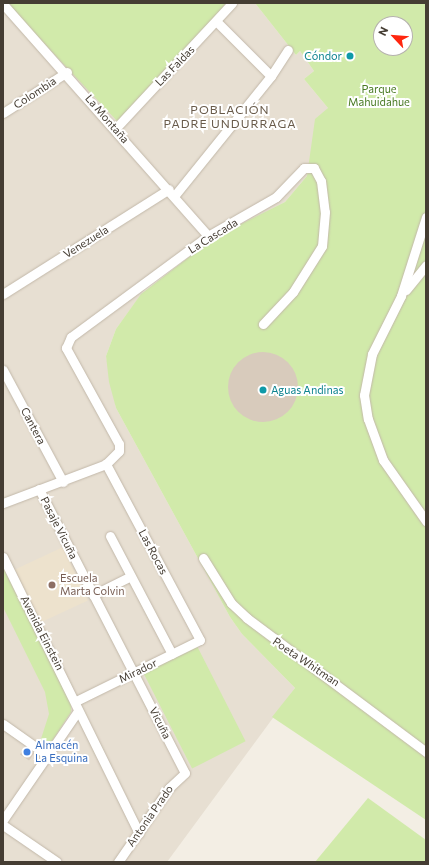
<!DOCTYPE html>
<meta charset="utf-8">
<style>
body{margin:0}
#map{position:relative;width:429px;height:865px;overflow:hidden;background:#f3eee4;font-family:Commissioner,sans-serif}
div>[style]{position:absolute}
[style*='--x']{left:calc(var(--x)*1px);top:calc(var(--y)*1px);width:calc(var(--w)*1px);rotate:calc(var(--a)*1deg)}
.residential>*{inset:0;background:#e7dfd2}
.education>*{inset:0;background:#ede2cd;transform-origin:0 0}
.green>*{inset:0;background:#d1eaaa;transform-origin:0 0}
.building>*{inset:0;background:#d8cbbc;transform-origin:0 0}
.round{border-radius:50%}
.roads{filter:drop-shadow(0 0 1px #c2b8a9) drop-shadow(0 0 1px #c2b8a9)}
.minor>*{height:9px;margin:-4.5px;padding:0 4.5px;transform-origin:4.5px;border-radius:4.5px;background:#fff}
.dots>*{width:11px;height:11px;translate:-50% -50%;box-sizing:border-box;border:2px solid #fff;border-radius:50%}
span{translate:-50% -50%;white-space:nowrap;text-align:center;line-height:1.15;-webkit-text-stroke:4px #fff;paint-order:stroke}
.culture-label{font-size:11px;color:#0d838f}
.right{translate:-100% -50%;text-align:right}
.left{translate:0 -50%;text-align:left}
.street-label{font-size:11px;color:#453d33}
.park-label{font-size:11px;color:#497a24}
.education-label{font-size:11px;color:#785e54}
.shop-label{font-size:11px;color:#366cbe}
.neighbourhood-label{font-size:12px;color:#695b4a;letter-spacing:1px}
.frame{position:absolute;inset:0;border:4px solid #453d33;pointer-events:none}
.north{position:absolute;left:373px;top:16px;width:40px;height:40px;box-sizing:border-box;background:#fff;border:1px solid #b5b1ad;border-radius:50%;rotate:296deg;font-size:11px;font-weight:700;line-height:16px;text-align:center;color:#453d33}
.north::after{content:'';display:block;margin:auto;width:14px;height:18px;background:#ff260f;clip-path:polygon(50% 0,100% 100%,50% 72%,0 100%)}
</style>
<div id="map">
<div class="residential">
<i style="clip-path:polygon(3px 3px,200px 36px,226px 3px,255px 3px,296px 55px,300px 51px,314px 71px,304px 79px,328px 108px,313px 149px,307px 176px,285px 202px,201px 245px,145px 289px,116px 329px,106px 356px,116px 408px,230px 617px,242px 634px,295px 688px,167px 862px,3px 862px)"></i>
</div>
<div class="education">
<i style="left:63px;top:547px;width:59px;height:53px;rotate:65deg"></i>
</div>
<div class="green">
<i style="clip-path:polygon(6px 3px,226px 3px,200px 36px,118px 122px)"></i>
<i style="clip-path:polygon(evenodd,255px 3px,426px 3px,426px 820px,272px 717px,295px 688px,242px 634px,230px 617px,116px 408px,109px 382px,106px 356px,116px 329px,141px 294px,215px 237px,285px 202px,307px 176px,315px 119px,328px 108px,304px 79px,314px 71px,300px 51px,296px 55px,255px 3px,381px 24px,405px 24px,405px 48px,381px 48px,381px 24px)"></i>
<i style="clip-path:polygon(3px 562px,71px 704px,71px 712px,46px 750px,39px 745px,49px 714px,45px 692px,3px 607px)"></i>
<i style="left:197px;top:646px;width:107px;height:60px;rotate:63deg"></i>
<i style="clip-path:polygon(368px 798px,426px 840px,426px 862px,315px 862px)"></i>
</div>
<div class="building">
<i class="round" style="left:228px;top:352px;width:70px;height:70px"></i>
<i style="left:25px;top:747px;width:11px;height:9px;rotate:34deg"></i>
</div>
<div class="roads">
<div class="minor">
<i style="--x:3;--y:4;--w:310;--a:48.5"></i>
<i style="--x:217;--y:22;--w:76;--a:45"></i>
<i style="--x:3;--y:113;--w:76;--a:-32.6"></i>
<i style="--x:115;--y:129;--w:172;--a:-47.1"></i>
<i style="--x:175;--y:195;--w:153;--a:-51.1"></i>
<i style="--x:271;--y:76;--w:31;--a:-57"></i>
<i style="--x:426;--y:217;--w:83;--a:107.6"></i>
<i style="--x:401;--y:296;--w:65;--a:116.6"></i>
<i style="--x:372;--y:354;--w:42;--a:101"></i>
<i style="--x:364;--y:395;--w:24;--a:81"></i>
<i style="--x:368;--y:419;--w:44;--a:69.9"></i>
<i style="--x:383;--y:460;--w:75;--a:54.8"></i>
<i style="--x:406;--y:290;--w:32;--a:-51"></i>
<i style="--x:3;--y:294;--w:196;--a:-32.3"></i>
<i style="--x:3;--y:370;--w:127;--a:61.8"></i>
<i style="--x:39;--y:489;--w:319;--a:62.8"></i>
<i style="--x:185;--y:773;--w:22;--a:137"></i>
<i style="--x:169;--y:788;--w:90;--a:124.6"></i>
<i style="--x:3;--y:503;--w:110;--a:-20.7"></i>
<i style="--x:106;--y:464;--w:18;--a:-45"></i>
<i style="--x:119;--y:451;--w:7;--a:-90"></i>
<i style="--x:119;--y:444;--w:110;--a:-118.9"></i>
<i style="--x:66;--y:348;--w:12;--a:-66"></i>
<i style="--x:71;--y:337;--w:170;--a:-36.4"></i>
<i style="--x:208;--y:236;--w:78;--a:-29.8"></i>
<i style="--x:276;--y:197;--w:40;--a:-46"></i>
<i style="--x:304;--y:168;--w:10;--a:0"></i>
<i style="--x:314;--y:168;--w:15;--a:62"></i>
<i style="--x:321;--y:181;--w:31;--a:83"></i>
<i style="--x:325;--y:212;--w:34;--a:95"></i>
<i style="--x:322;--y:246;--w:54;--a:122.2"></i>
<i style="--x:293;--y:292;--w:44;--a:133.2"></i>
<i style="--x:110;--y:536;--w:133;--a:62.3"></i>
<i style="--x:3;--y:557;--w:308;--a:63.8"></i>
<i style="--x:203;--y:558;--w:53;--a:58.1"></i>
<i style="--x:231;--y:603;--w:22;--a:43"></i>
<i style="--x:247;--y:618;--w:224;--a:36.8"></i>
<i style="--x:93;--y:595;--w:42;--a:-26.6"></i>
<i style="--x:76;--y:701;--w:138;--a:-26.2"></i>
<i style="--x:200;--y:640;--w:200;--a:-118.1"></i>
<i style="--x:3;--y:724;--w:54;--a:35.2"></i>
<i style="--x:3;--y:820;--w:132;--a:-55.5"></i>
<i style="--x:3;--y:825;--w:65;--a:34.4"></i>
</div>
</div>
<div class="dots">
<i style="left:350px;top:56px;background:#0f9aa8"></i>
<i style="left:263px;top:390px;background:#0f9aa8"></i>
<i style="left:52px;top:585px;background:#8d6e63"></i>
<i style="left:27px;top:752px;background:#3f7fe0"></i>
</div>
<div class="culture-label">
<span class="right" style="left:342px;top:56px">Cóndor</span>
<span class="left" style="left:271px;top:390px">Aguas Andinas</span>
</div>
<div class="street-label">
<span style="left:175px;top:66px;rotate:-46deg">Las Faldas</span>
<span style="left:35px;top:93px;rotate:-33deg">Colombia</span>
<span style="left:107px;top:119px;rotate:49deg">La Montaña</span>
<span style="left:213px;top:236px;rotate:-32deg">La Cascada</span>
<span style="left:86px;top:242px;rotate:-32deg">Venezuela</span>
<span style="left:33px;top:426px;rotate:62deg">Cantera</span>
<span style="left:59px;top:528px;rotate:63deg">Pasaje Vicuña</span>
<span style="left:153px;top:552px;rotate:62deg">Las Rocas</span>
<span style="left:42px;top:633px;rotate:63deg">Avenida Einstein</span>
<span style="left:306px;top:662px;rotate:34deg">Poeta Whitman</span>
<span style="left:138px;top:671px;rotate:-26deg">Mirador</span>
<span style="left:160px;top:723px;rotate:63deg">Vicuña</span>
<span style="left:150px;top:816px;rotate:-55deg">Antonia Prado</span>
</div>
<div class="park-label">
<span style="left:379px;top:96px">Parque<br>Mahuidahue</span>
</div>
<div class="education-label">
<span class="left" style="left:60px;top:585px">Escuela<br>Marta Colvin</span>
</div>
<div class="shop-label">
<span class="left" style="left:35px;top:752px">Almacén<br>La Esquina</span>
</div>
<div class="neighbourhood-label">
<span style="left:230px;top:117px">POBLACIÓN<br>PADRE UNDURRAGA</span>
</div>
<div class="frame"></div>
<div class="north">N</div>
</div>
